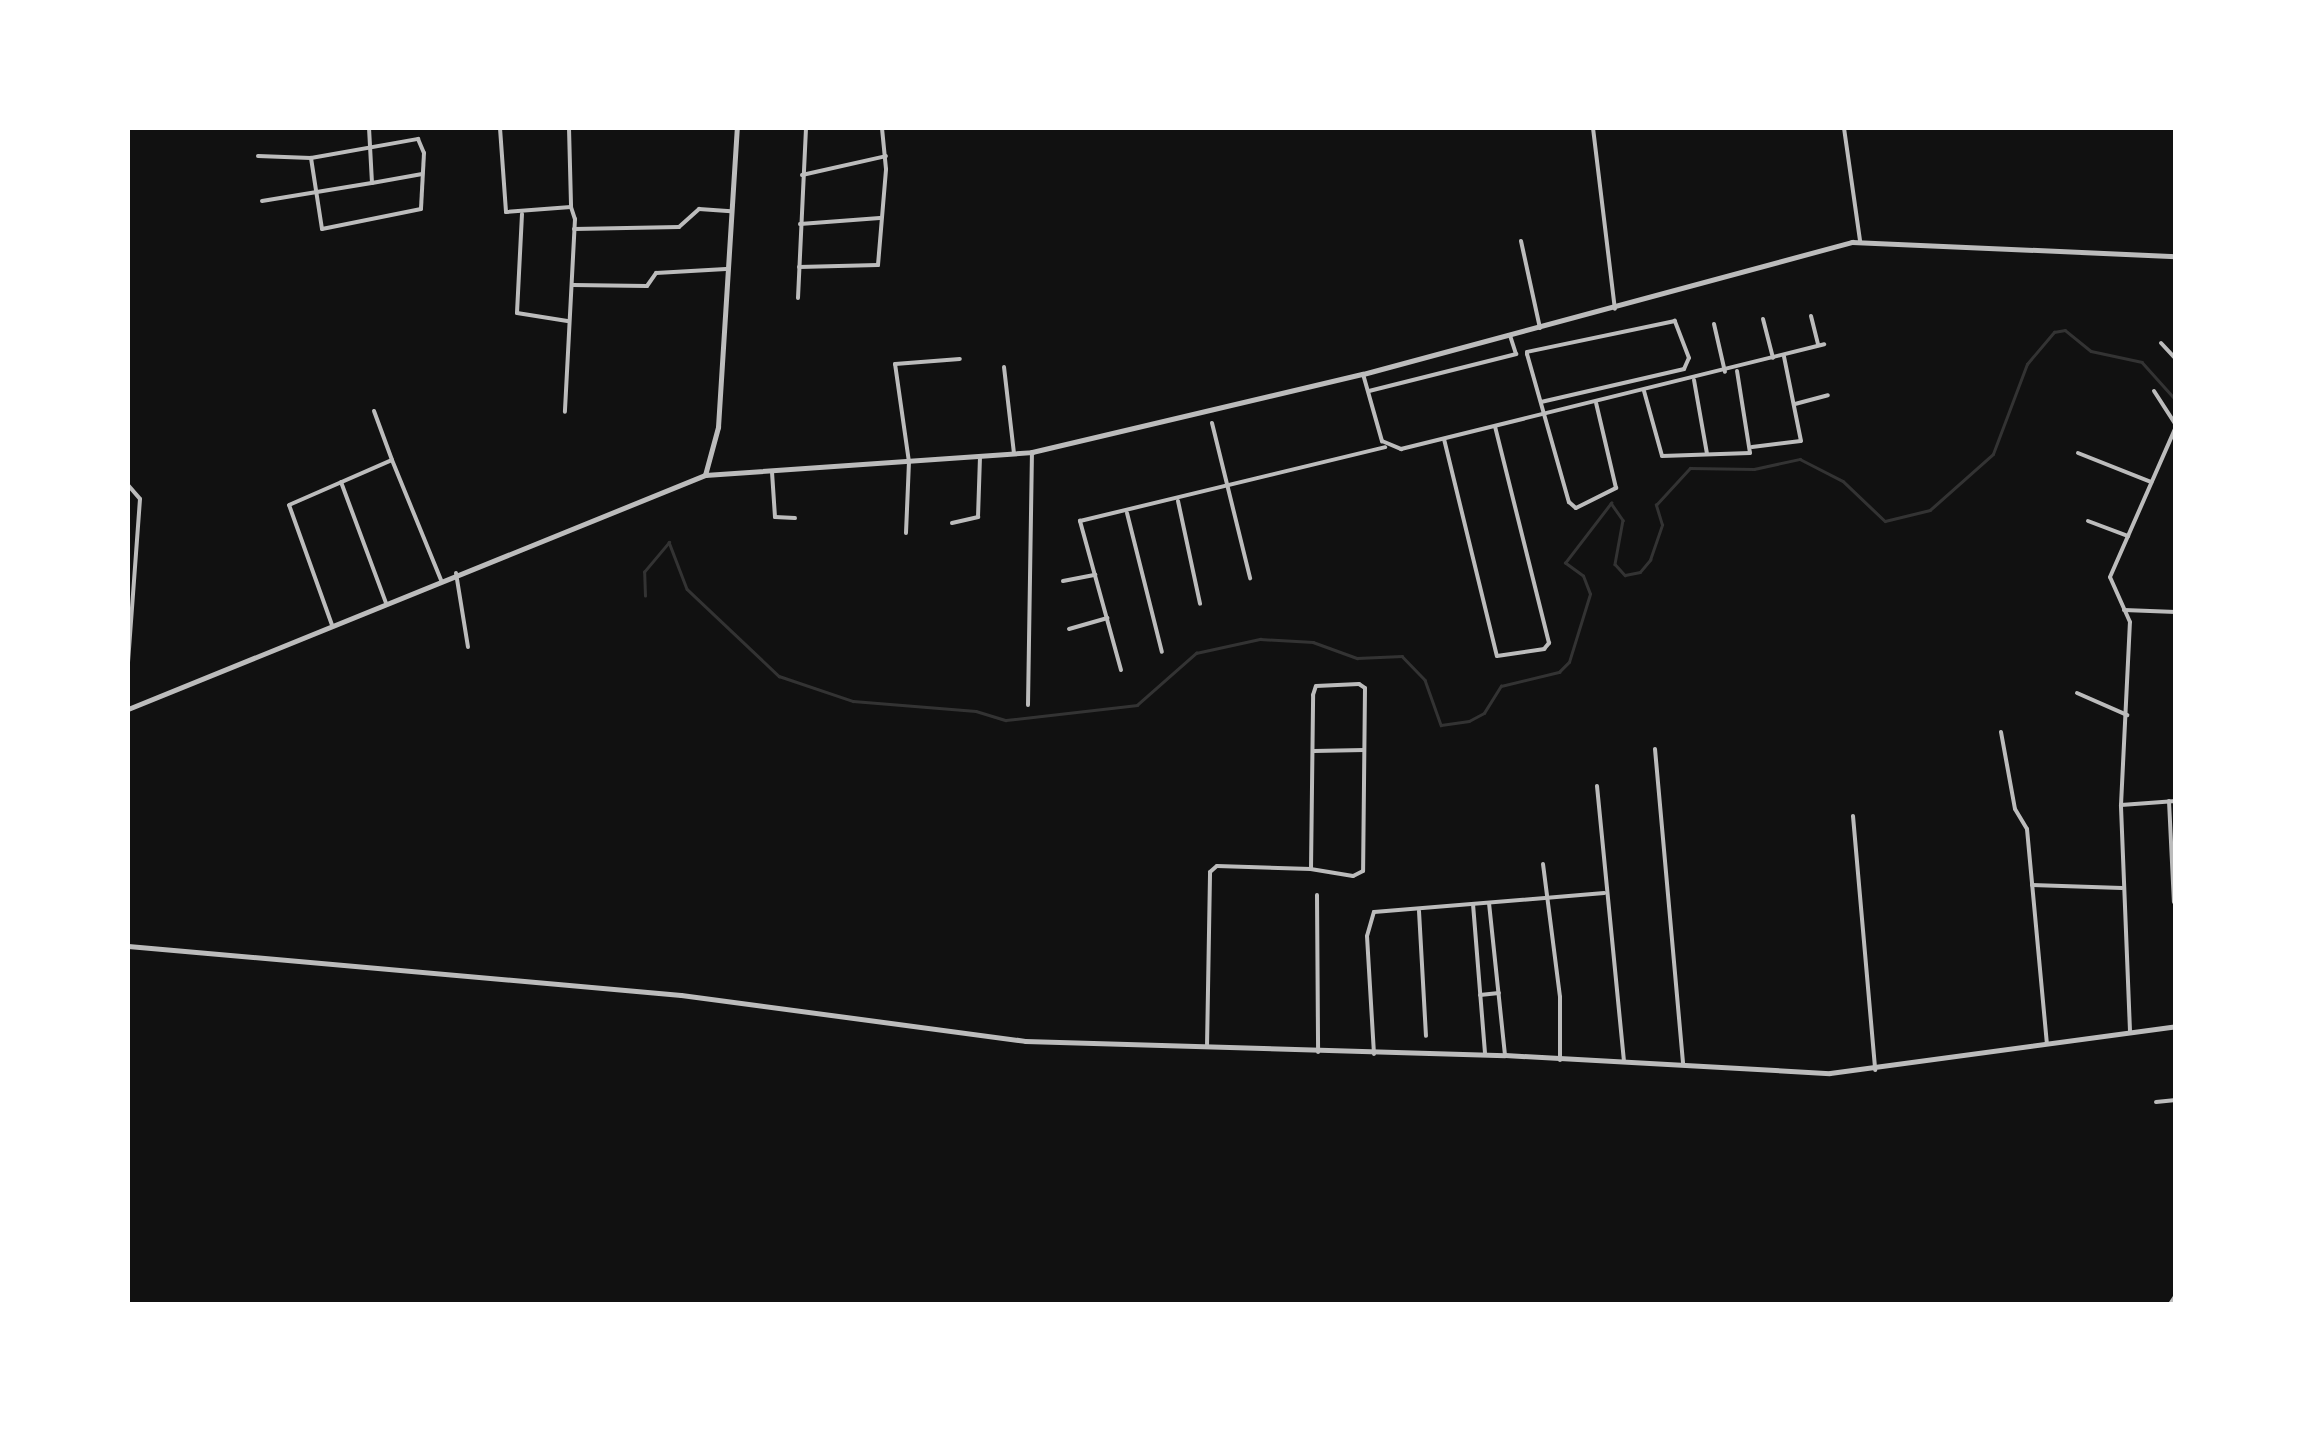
<!DOCTYPE html>
<style>
body{margin:0}
#map{position:relative;width:2303px;height:1432px;overflow:hidden;background:#111;font-family:Arial,sans-serif}
div>[style]{position:absolute}
[style*='--x']{left:calc(var(--x)*1px);top:calc(var(--y)*1px);width:calc(var(--w)*1px);rotate:calc(var(--a)*1deg)}
.stream>*{height:2.5px;margin:-1.25px;padding:0 1.25px;transform-origin:1.25px;border-radius:1.25px;background:#333}
.minor>*{height:4px;margin:-2px;padding:0 2px;transform-origin:2px;border-radius:2px;background:#bcbcbc}
.tertiary>*{height:5px;margin:-2.5px;padding:0 2.5px;transform-origin:2.5px;border-radius:2.5px;background:#bcbcbc}
span{translate:-50% -50%;white-space:nowrap;text-align:center;line-height:1.15;-webkit-text-stroke:8px #fff;paint-order:stroke}
.frame{position:absolute;inset:0;border:130px solid #fff;pointer-events:none}
</style>
<div id="map">
<div class="stream">
<i style="--x:645;--y:596;--w:24;--a:-92"></i>
<i style="--x:644;--y:572;--w:39;--a:-50"></i>
<i style="--x:669;--y:542;--w:50;--a:69"></i>
<i style="--x:687;--y:589;--w:127;--a:43.4"></i>
<i style="--x:779;--y:676;--w:78;--a:18.7"></i>
<i style="--x:853;--y:701;--w:123;--a:4.6"></i>
<i style="--x:976;--y:711;--w:31;--a:17"></i>
<i style="--x:1006;--y:720;--w:132;--a:-6.5"></i>
<i style="--x:1137;--y:705;--w:79;--a:-41.4"></i>
<i style="--x:1196;--y:653;--w:66;--a:-12.3"></i>
<i style="--x:1260;--y:639;--w:53;--a:3.2"></i>
<i style="--x:1313;--y:642;--w:47;--a:20"></i>
<i style="--x:1357;--y:658;--w:45;--a:-2.5"></i>
<i style="--x:1402;--y:656;--w:33;--a:46"></i>
<i style="--x:1425;--y:680;--w:48;--a:70.4"></i>
<i style="--x:1441;--y:725;--w:28;--a:-8"></i>
<i style="--x:1469;--y:721;--w:17;--a:-28"></i>
<i style="--x:1484;--y:713;--w:32;--a:-58"></i>
<i style="--x:1501;--y:686;--w:60;--a:-13.6"></i>
<i style="--x:1559;--y:672;--w:14;--a:-45"></i>
<i style="--x:1569;--y:662;--w:71;--a:-72.8"></i>
<i style="--x:1590;--y:594;--w:19;--a:-111"></i>
<i style="--x:1583;--y:576;--w:22;--a:-144"></i>
<i style="--x:1565;--y:563;--w:76;--a:-52.5"></i>
<i style="--x:1611;--y:503;--w:21;--a:55"></i>
<i style="--x:1623;--y:520;--w:45;--a:100.3"></i>
<i style="--x:1615;--y:564;--w:15;--a:48"></i>
<i style="--x:1625;--y:575;--w:15;--a:-11"></i>
<i style="--x:1640;--y:572;--w:16;--a:-50"></i>
<i style="--x:1650;--y:560;--w:37;--a:-71"></i>
<i style="--x:1662;--y:525;--w:21;--a:-107"></i>
<i style="--x:1656;--y:505;--w:50;--a:-47.4"></i>
<i style="--x:1690;--y:468;--w:64;--a:0.9"></i>
<i style="--x:1754;--y:469;--w:47;--a:-12.3"></i>
<i style="--x:1800;--y:459;--w:48;--a:27.1"></i>
<i style="--x:1843;--y:481;--w:58;--a:43.6"></i>
<i style="--x:1885;--y:521;--w:46;--a:-13.7"></i>
<i style="--x:1930;--y:510;--w:84;--a:-41.6"></i>
<i style="--x:1993;--y:454;--w:96;--a:-69.3"></i>
<i style="--x:2027;--y:364;--w:42;--a:-49.8"></i>
<i style="--x:2054;--y:332;--w:11;--a:-10"></i>
<i style="--x:2065;--y:330;--w:33;--a:39"></i>
<i style="--x:2091;--y:351;--w:52;--a:12.2"></i>
<i style="--x:2142;--y:362;--w:51;--a:48.2"></i>
</div>
<div class="minor">
<i style="--x:500;--y:128;--w:84;--a:85.9"></i>
<i style="--x:506;--y:212;--w:65;--a:-4.4"></i>
<i style="--x:571;--y:207;--w:13;--a:72"></i>
<i style="--x:575;--y:219;--w:193;--a:93"></i>
<i style="--x:569;--y:128;--w:79;--a:88.5"></i>
<i style="--x:1593;--y:128;--w:182;--a:83.1"></i>
<i style="--x:1844;--y:128;--w:114;--a:81.9"></i>
<i style="--x:258;--y:156;--w:53;--a:2.2"></i>
<i style="--x:311;--y:158;--w:109;--a:-10.1"></i>
<i style="--x:418;--y:139;--w:15;--a:67"></i>
<i style="--x:424;--y:153;--w:56;--a:93.1"></i>
<i style="--x:421;--y:209;--w:101;--a:168.6"></i>
<i style="--x:322;--y:229;--w:72;--a:-98.8"></i>
<i style="--x:802;--y:175;--w:86;--a:-12.7"></i>
<i style="--x:372;--y:183;--w:51;--a:-10.2"></i>
<i style="--x:262;--y:201;--w:111;--a:-9.3"></i>
<i style="--x:372;--y:183;--w:55;--a:-93.1"></i>
<i style="--x:522;--y:214;--w:99;--a:92.9"></i>
<i style="--x:517;--y:313;--w:51;--a:9.1"></i>
<i style="--x:800;--y:224;--w:80;--a:-4.3"></i>
<i style="--x:574;--y:229;--w:105;--a:-1.1"></i>
<i style="--x:679;--y:227;--w:27;--a:-42"></i>
<i style="--x:699;--y:209;--w:32;--a:4"></i>
<i style="--x:1521;--y:241;--w:89;--a:77.7"></i>
<i style="--x:799;--y:267;--w:79;--a:-1.5"></i>
<i style="--x:878;--y:265;--w:96;--a:-85.2"></i>
<i style="--x:886;--y:169;--w:41;--a:-95.6"></i>
<i style="--x:573;--y:285;--w:74;--a:0.8"></i>
<i style="--x:647;--y:286;--w:16;--a:-55"></i>
<i style="--x:656;--y:273;--w:70;--a:-3.3"></i>
<i style="--x:798;--y:298;--w:170;--a:-87.3"></i>
<i style="--x:1811;--y:316;--w:30;--a:76"></i>
<i style="--x:1763;--y:319;--w:40;--a:75.6"></i>
<i style="--x:1714;--y:324;--w:49;--a:77.1"></i>
<i style="--x:2161;--y:343;--w:22;--a:47"></i>
<i style="--x:1004;--y:367;--w:87;--a:83.4"></i>
<i style="--x:1363;--y:374;--w:70;--a:74.2"></i>
<i style="--x:1382;--y:441;--w:21;--a:23"></i>
<i style="--x:1401;--y:449;--w:436;--a:-13.9"></i>
<i style="--x:1694;--y:380;--w:75;--a:80"></i>
<i style="--x:1369;--y:391;--w:152;--a:-14.1"></i>
<i style="--x:1516;--y:354;--w:19;--a:-108"></i>
<i style="--x:1644;--y:391;--w:67;--a:74.5"></i>
<i style="--x:1662;--y:456;--w:88;--a:-2"></i>
<i style="--x:1750;--y:453;--w:83;--a:-99"></i>
<i style="--x:2154;--y:391;--w:40;--a:57.1"></i>
<i style="--x:1541;--y:402;--w:147;--a:-13"></i>
<i style="--x:1684;--y:369;--w:12;--a:-66"></i>
<i style="--x:1689;--y:358;--w:40;--a:-111"></i>
<i style="--x:1675;--y:321;--w:151;--a:168.2"></i>
<i style="--x:1527;--y:352;--w:2;--a:90"></i>
<i style="--x:1527;--y:354;--w:154;--a:74.2"></i>
<i style="--x:1569;--y:502;--w:9;--a:41"></i>
<i style="--x:1576;--y:508;--w:45;--a:-26.6"></i>
<i style="--x:1616;--y:488;--w:87;--a:-103.2"></i>
<i style="--x:1795;--y:404;--w:34;--a:-15"></i>
<i style="--x:374;--y:411;--w:52;--a:69.8"></i>
<i style="--x:1212;--y:423;--w:160;--a:76.2"></i>
<i style="--x:1444;--y:439;--w:223;--a:76.3"></i>
<i style="--x:1497;--y:656;--w:48;--a:-8.5"></i>
<i style="--x:1544;--y:649;--w:8;--a:-50"></i>
<i style="--x:1549;--y:643;--w:223;--a:-104"></i>
<i style="--x:1752;--y:447;--w:49;--a:-7"></i>
<i style="--x:1801;--y:441;--w:86;--a:-101.4"></i>
<i style="--x:2078;--y:453;--w:79;--a:21.7"></i>
<i style="--x:772;--y:472;--w:45;--a:86.2"></i>
<i style="--x:775;--y:517;--w:20;--a:3"></i>
<i style="--x:341;--y:482;--w:129;--a:69.6"></i>
<i style="--x:128;--y:485;--w:18;--a:49"></i>
<i style="--x:140;--y:499;--w:164;--a:94.2"></i>
<i style="--x:1178;--y:501;--w:105;--a:77.9"></i>
<i style="--x:1127;--y:513;--w:143;--a:75.9"></i>
<i style="--x:2088;--y:521;--w:43;--a:20.6"></i>
<i style="--x:952;--y:523;--w:27;--a:-13"></i>
<i style="--x:978;--y:517;--w:61;--a:-88.1"></i>
<i style="--x:906;--y:533;--w:71;--a:-87.6"></i>
<i style="--x:909;--y:462;--w:99;--a:-98.1"></i>
<i style="--x:895;--y:364;--w:65;--a:-4.4"></i>
<i style="--x:456;--y:573;--w:75;--a:80.8"></i>
<i style="--x:1063;--y:581;--w:33;--a:-11"></i>
<i style="--x:2124;--y:610;--w:52;--a:2.2"></i>
<i style="--x:332;--y:625;--w:127;--a:-109.7"></i>
<i style="--x:289;--y:505;--w:112;--a:-23.6"></i>
<i style="--x:392;--y:460;--w:130;--a:67.8"></i>
<i style="--x:1069;--y:629;--w:40;--a:-16"></i>
<i style="--x:1121;--y:670;--w:155;--a:-105.4"></i>
<i style="--x:1080;--y:521;--w:314;--a:-13.6"></i>
<i style="--x:2077;--y:693;--w:55;--a:23.7"></i>
<i style="--x:1028;--y:705;--w:253;--a:-89.1"></i>
<i style="--x:2001;--y:732;--w:78;--a:79.7"></i>
<i style="--x:2015;--y:809;--w:23;--a:59"></i>
<i style="--x:2027;--y:829;--w:216;--a:84.7"></i>
<i style="--x:1655;--y:749;--w:315;--a:84.9"></i>
<i style="--x:1314;--y:751;--w:50;--a:-1.1"></i>
<i style="--x:1597;--y:786;--w:275;--a:84.4"></i>
<i style="--x:2169;--y:801;--w:101;--a:87.2"></i>
<i style="--x:2121;--y:805;--w:55;--a:-4.2"></i>
<i style="--x:1853;--y:816;--w:255;--a:85"></i>
<i style="--x:1543;--y:864;--w:134;--a:82.7"></i>
<i style="--x:1560;--y:997;--w:63;--a:90"></i>
<i style="--x:2032;--y:885;--w:90;--a:1.9"></i>
<i style="--x:1317;--y:895;--w:157;--a:89.6"></i>
<i style="--x:1489;--y:903;--w:153;--a:84"></i>
<i style="--x:1473;--y:904;--w:150;--a:85.4"></i>
<i style="--x:1419;--y:911;--w:125;--a:86.8"></i>
<i style="--x:1480;--y:995;--w:19;--a:-6"></i>
<i style="--x:2130;--y:1031;--w:226;--a:-92.3"></i>
<i style="--x:2121;--y:805;--w:183;--a:-87.2"></i>
<i style="--x:2130;--y:622;--w:49;--a:-114"></i>
<i style="--x:2110;--y:577;--w:164;--a:-66.3"></i>
<i style="--x:1207;--y:1047;--w:175;--a:-89"></i>
<i style="--x:1210;--y:872;--w:9;--a:-41"></i>
<i style="--x:1217;--y:866;--w:94;--a:1.8"></i>
<i style="--x:1311;--y:869;--w:174;--a:-89.3"></i>
<i style="--x:1313;--y:695;--w:9;--a:-72"></i>
<i style="--x:1316;--y:686;--w:43;--a:-2.7"></i>
<i style="--x:1359;--y:684;--w:7;--a:34"></i>
<i style="--x:1365;--y:688;--w:183;--a:90.6"></i>
<i style="--x:1363;--y:871;--w:11;--a:153"></i>
<i style="--x:1353;--y:876;--w:43;--a:-170.5"></i>
<i style="--x:1374;--y:1054;--w:118;--a:-93.4"></i>
<i style="--x:1367;--y:936;--w:25;--a:-74"></i>
<i style="--x:1374;--y:912;--w:231;--a:-4.7"></i>
<i style="--x:2156;--y:1102;--w:20;--a:-6"></i>
<i style="--x:2170;--y:1304;--w:11;--a:-56"></i>
</div>
<div class="tertiary">
<i style="--x:705;--y:475;--w:328;--a:-4"></i>
<i style="--x:1032;--y:452;--w:340;--a:-13.3"></i>
<i style="--x:1363;--y:374;--w:507;--a:-15.11"></i>
<i style="--x:1852;--y:242;--w:324;--a:2.5"></i>
<i style="--x:128;--y:709;--w:623;--a:-22.07"></i>
<i style="--x:705;--y:475;--w:50;--a:-74.8"></i>
<i style="--x:718;--y:427;--w:300;--a:-86.4"></i>
<i style="--x:128;--y:946;--w:555;--a:5.06"></i>
<i style="--x:681;--y:995;--w:347;--a:7.6"></i>
<i style="--x:1025;--y:1041;--w:480;--a:1.7"></i>
<i style="--x:1505;--y:1055;--w:325;--a:3.2"></i>
<i style="--x:1830;--y:1073;--w:349;--a:-7.7"></i>
</div>
<div class="frame"></div>
</div>
